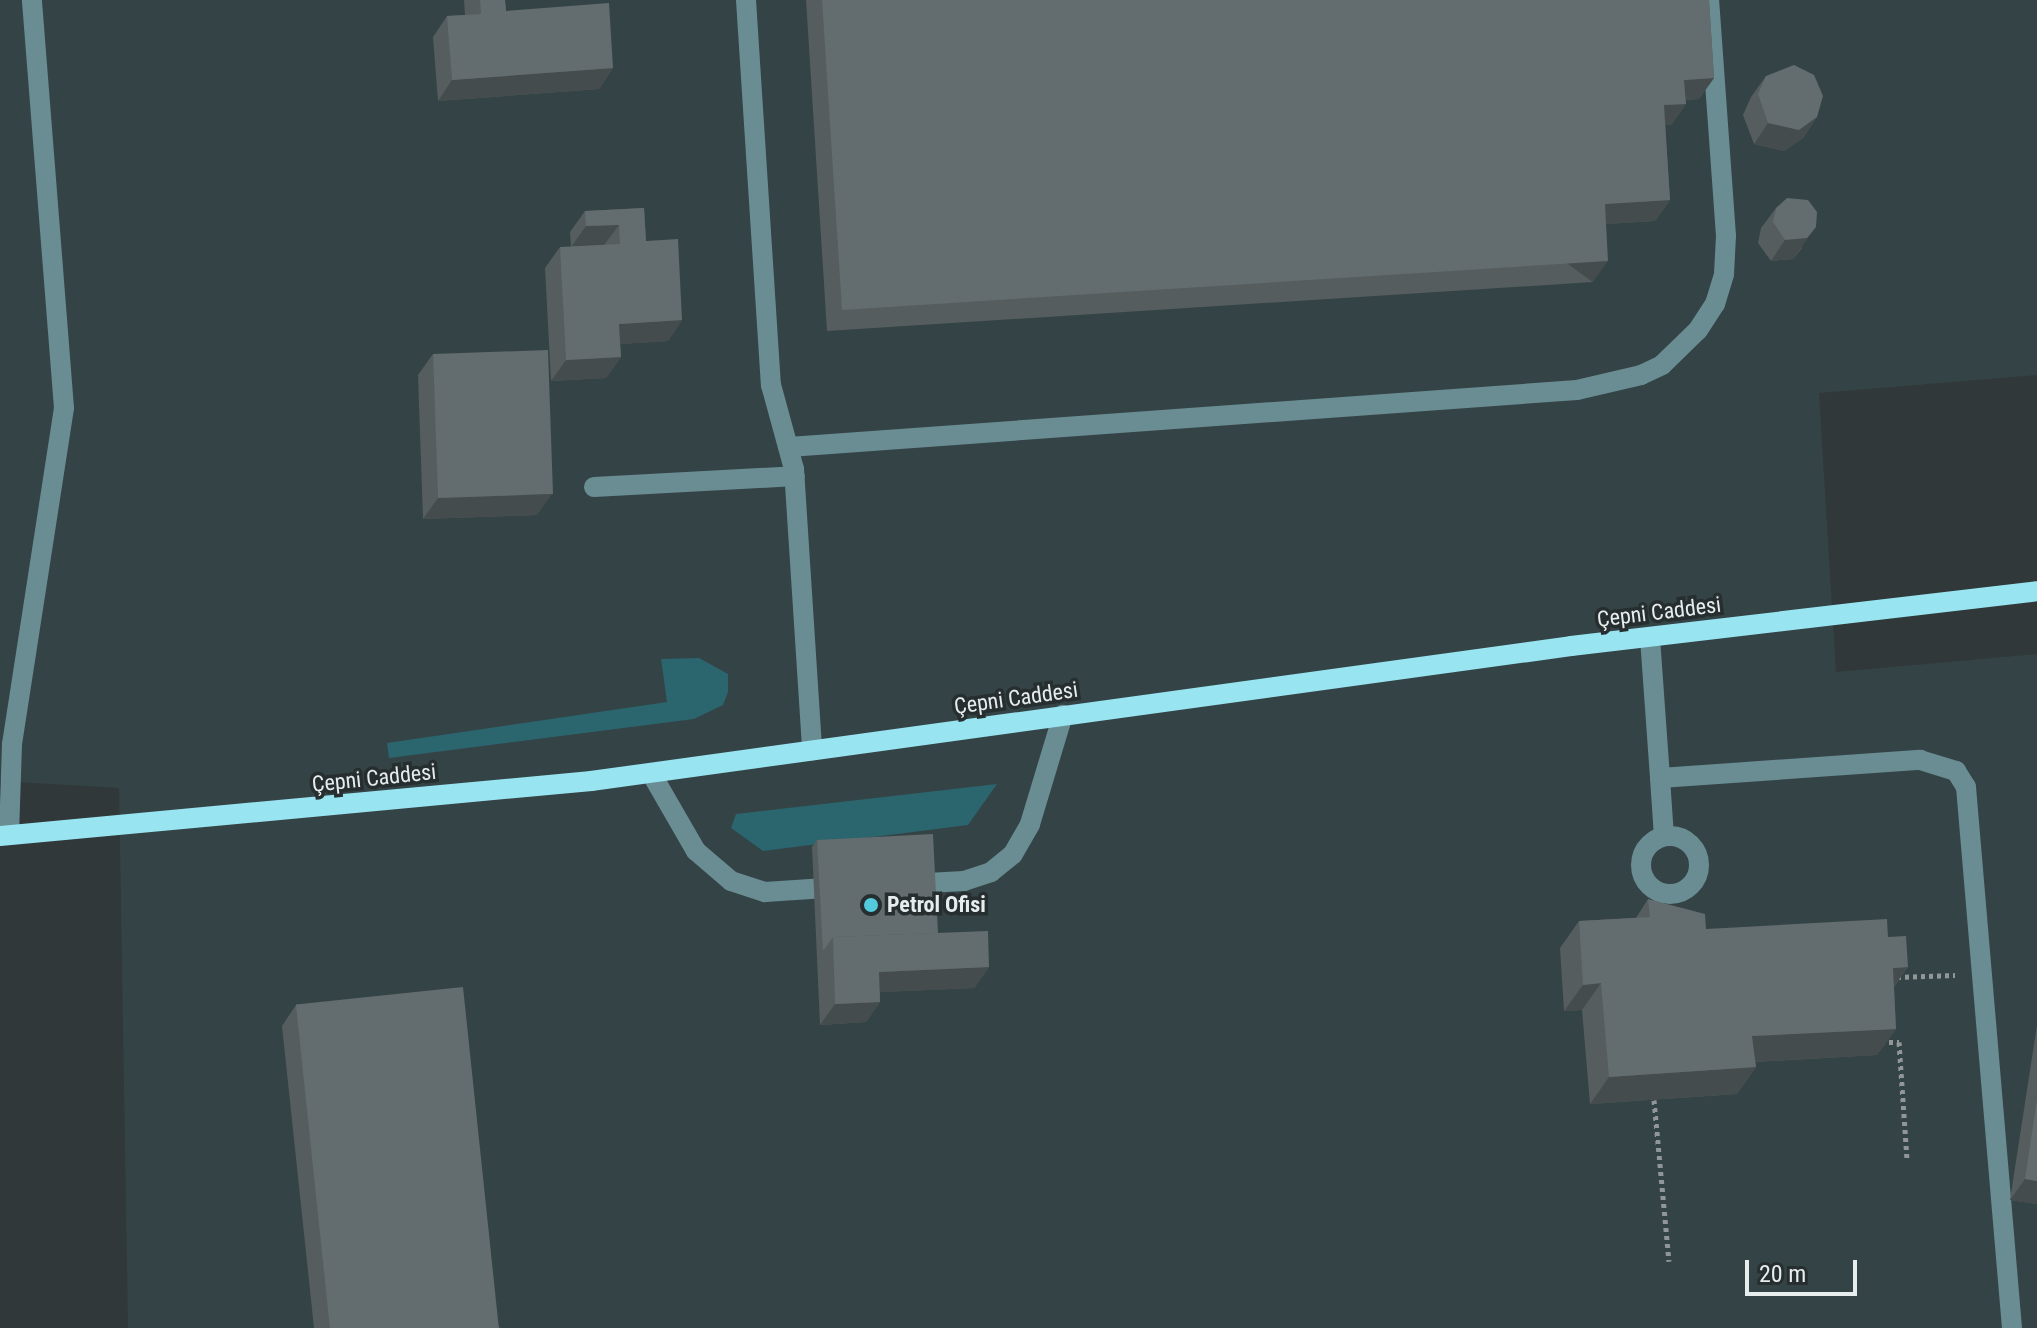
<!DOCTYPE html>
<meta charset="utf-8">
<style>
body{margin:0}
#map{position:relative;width:2037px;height:1328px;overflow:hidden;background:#303839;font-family:"Roboto Condensed",sans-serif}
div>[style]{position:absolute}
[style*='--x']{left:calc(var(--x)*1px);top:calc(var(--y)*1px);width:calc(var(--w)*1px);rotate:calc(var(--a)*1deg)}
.built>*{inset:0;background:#344346}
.green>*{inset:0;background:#2b656e}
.path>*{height:5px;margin-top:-2.5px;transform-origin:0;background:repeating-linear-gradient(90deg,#919798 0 4px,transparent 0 8px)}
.minor>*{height:20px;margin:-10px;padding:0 10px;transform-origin:10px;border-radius:10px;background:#6a8d93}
.minor>.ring{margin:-10px;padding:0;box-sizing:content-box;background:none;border:20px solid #6a8d93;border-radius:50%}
.major>*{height:20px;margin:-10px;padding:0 10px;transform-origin:10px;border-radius:10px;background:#98e4f0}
.wall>*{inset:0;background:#555d5f}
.shaded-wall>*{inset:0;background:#454c4d;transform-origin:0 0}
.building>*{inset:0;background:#636c6e;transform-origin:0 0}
.dots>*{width:22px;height:22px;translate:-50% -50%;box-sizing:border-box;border:4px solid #262e2f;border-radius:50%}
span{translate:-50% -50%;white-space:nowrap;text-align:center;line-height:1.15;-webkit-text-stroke:7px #262e2f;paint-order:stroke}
.street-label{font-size:22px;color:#e7ecec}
.poi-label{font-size:22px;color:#e7ecec;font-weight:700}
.left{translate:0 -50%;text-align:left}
.scale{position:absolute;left:1745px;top:1260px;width:112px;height:36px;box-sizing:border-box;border:4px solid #e7ecec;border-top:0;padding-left:10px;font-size:24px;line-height:28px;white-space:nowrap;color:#e7ecec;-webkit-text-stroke:6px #262e2f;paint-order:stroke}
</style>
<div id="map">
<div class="built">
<i style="clip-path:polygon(0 0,2037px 0,2037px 375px,1819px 393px,1836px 672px,2037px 654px,2037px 1328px,128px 1328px,119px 788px,0 781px)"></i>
</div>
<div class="green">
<i style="clip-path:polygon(699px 658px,728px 674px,728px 692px,723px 705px,694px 719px,389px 758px,387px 743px,667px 702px,661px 659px)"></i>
<i style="clip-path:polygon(997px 784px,968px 825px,763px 851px,731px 828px,736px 814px)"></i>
</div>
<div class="path">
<i style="--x:1897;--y:977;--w:58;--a:-2"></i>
<i style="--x:1881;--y:1042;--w:18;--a:0"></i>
<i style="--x:1899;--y:1042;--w:117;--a:86.1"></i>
<i style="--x:1654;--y:1100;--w:162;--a:84.7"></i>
</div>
<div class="minor">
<i style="--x:746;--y:0;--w:386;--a:86.3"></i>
<i style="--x:771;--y:385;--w:87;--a:74.7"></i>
<i style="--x:794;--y:469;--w:282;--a:86.3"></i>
<i style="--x:789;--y:447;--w:790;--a:-4.14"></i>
<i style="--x:1577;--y:390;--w:66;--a:-13.2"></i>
<i style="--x:1641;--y:375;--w:23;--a:-25"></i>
<i style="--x:1662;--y:365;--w:50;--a:-44.2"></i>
<i style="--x:1698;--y:330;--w:31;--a:-57"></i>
<i style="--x:1715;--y:304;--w:31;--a:-73"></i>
<i style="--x:1724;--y:274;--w:38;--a:-87"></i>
<i style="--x:1726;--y:236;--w:237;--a:-94.1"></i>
<i style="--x:594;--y:487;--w:201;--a:-3.1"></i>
<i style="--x:1650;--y:638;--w:140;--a:85.9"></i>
<i style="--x:1660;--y:778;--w:261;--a:-4"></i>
<i style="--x:1920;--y:760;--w:38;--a:17"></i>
<i style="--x:1956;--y:771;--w:19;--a:58"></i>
<i style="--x:1966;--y:787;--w:543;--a:85.14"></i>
<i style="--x:651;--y:773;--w:90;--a:60"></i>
<i style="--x:696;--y:851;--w:46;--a:40.6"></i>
<i style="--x:731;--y:881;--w:36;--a:18"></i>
<i style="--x:765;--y:892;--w:76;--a:-3.8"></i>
<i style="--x:1660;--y:778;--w:58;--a:86.1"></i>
<i style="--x:9;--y:835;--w:91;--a:-88.1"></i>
<i style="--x:12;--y:744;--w:340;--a:-81.2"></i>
<i style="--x:64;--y:408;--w:409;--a:-94.5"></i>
<i class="ring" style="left:1641px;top:836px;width:38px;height:38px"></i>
<i style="--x:909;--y:884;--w:55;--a:-3.1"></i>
<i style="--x:964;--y:881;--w:28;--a:-18"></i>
<i style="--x:991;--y:872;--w:28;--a:-39"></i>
<i style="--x:1013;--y:854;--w:34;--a:-60"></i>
<i style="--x:1030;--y:824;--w:114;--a:-73.2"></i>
</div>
<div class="major">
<i style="--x:0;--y:836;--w:594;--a:-5.32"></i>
<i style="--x:591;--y:781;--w:989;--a:-7.84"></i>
<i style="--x:1571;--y:646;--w:469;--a:-6.7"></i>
</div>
<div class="wall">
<i style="clip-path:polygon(464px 0,505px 0,506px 11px,613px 68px,599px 89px,438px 101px,433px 37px,447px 16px,465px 15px)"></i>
<i style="clip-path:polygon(806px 0,1709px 0,1714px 78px,1699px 99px,1686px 100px,1686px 104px,1671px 125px,1665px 125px,1670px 200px,1655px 221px,1606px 224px,1593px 282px,827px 331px)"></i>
<i style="clip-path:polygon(1766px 76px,1817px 117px,1803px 138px,1784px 151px,1754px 144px,1743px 115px,1751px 97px)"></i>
<i style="clip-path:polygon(644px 208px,646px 241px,682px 320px,668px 341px,620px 344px,621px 357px,606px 378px,551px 381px,545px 268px,560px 247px,571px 247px,570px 232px,585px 211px)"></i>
<i style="clip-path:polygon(1776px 208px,1802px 248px,1793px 259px,1771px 261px,1758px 243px,1761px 228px)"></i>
<i style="clip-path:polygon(433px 354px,537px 515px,423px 519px,418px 375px)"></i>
<i style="clip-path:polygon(817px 840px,938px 933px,989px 967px,974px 988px,880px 992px,880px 1002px,866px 1022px,820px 1025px,812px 847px)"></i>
<i style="clip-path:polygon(1648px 899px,1706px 929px,1888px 937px,1908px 967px,1894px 987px,1896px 1029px,1877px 1055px,1755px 1062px,1756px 1067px,1737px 1094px,1590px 1104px,1582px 1010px,1564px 1011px,1560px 948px,1579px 921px,1636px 918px)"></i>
<i style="clip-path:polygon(296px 1005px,500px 1328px,314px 1328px,282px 1026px)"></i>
<i style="clip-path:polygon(2037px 1025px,2037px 1204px,2010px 1200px)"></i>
</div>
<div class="shaded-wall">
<i style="clip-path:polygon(613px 68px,599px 89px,438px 101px,452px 80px)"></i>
<i style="clip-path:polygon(1714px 78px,1699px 99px,1670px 101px,1684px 80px)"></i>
<i style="clip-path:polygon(1686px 104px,1671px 125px,1649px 126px,1664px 105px)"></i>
<i style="clip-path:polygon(1817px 117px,1803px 138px,1784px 151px,1754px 144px,1768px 123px)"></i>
<i style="clip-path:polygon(1670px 200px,1655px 221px,1590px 225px,1605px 204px)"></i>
<i style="clip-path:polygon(619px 225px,604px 245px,571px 247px,586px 226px)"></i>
<i style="clip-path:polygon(1816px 227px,1793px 259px,1771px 261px,1785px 240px)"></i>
<i style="left:1608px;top:261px;width:26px;height:768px;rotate:126deg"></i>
<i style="clip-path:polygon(682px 320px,668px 341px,605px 345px,619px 324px)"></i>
<i style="clip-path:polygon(621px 357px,606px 378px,551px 381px,566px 360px)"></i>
<i style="clip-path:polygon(552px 494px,537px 515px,423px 519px,438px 498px)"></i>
<i style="clip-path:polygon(989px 967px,974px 988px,864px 993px,879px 972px)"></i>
<i style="clip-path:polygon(1908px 967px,1889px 993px,1893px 968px)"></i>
<i style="clip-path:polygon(1601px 983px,1582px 1010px,1564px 1011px,1583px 985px)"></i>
<i style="clip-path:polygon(880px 1002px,866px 1022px,820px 1025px,835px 1004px)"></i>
<i style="clip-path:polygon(1896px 1029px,1877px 1055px,1733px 1063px,1752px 1036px)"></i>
<i style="clip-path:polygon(1756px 1067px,1737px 1094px,1590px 1104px,1609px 1077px)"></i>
<i style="clip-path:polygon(2025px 1179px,2037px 1181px,2037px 1204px,2010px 1200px)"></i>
</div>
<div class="building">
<i style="clip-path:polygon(480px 0,505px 0,506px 11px,609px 3px,613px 68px,452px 80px,447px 16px,481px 14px)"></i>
<i style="clip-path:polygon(822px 0,1709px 0,1714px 78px,1684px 80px,1686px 104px,1664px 105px,1670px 200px,1605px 204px,1608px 261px,842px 310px)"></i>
<i style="clip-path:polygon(1794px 65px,1814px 75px,1823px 96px,1817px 117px,1799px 130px,1768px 123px,1758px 94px,1766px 76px)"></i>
<i style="clip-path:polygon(1787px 198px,1808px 200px,1817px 212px,1816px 227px,1807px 238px,1785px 240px,1773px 222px,1776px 208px)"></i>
<i style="clip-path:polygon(644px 208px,646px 241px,678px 239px,682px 320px,619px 324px,621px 357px,566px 360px,560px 247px,620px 244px,619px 225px,586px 226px,585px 211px)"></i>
<i style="left:548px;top:350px;width:144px;height:115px;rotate:88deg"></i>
<i style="clip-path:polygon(933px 834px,938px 933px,833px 937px,823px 951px,817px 840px)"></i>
<i style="clip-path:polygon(1648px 899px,1705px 914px,1706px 929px,1887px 919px,1888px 937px,1906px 936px,1908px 967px,1893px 968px,1896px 1029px,1752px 1036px,1756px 1067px,1609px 1077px,1601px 983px,1583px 985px,1579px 921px,1650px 917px)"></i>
<i style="clip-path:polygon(988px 931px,989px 967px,879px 972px,880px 1002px,835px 1004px,833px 937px)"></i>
<i style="left:463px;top:987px;width:343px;height:168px;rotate:84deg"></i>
<i style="clip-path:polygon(2037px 1099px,2037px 1181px,2025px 1179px)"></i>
</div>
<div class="dots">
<i style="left:871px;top:905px;background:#54cadd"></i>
</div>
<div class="street-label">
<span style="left:1659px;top:612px;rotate:-7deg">Çepni Caddesi</span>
<span style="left:1016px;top:698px;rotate:-8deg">Çepni Caddesi</span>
<span style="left:374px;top:778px;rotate:-6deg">Çepni Caddesi</span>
</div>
<div class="poi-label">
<span class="left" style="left:887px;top:905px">Petrol Ofisi</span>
</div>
<div class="scale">20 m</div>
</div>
